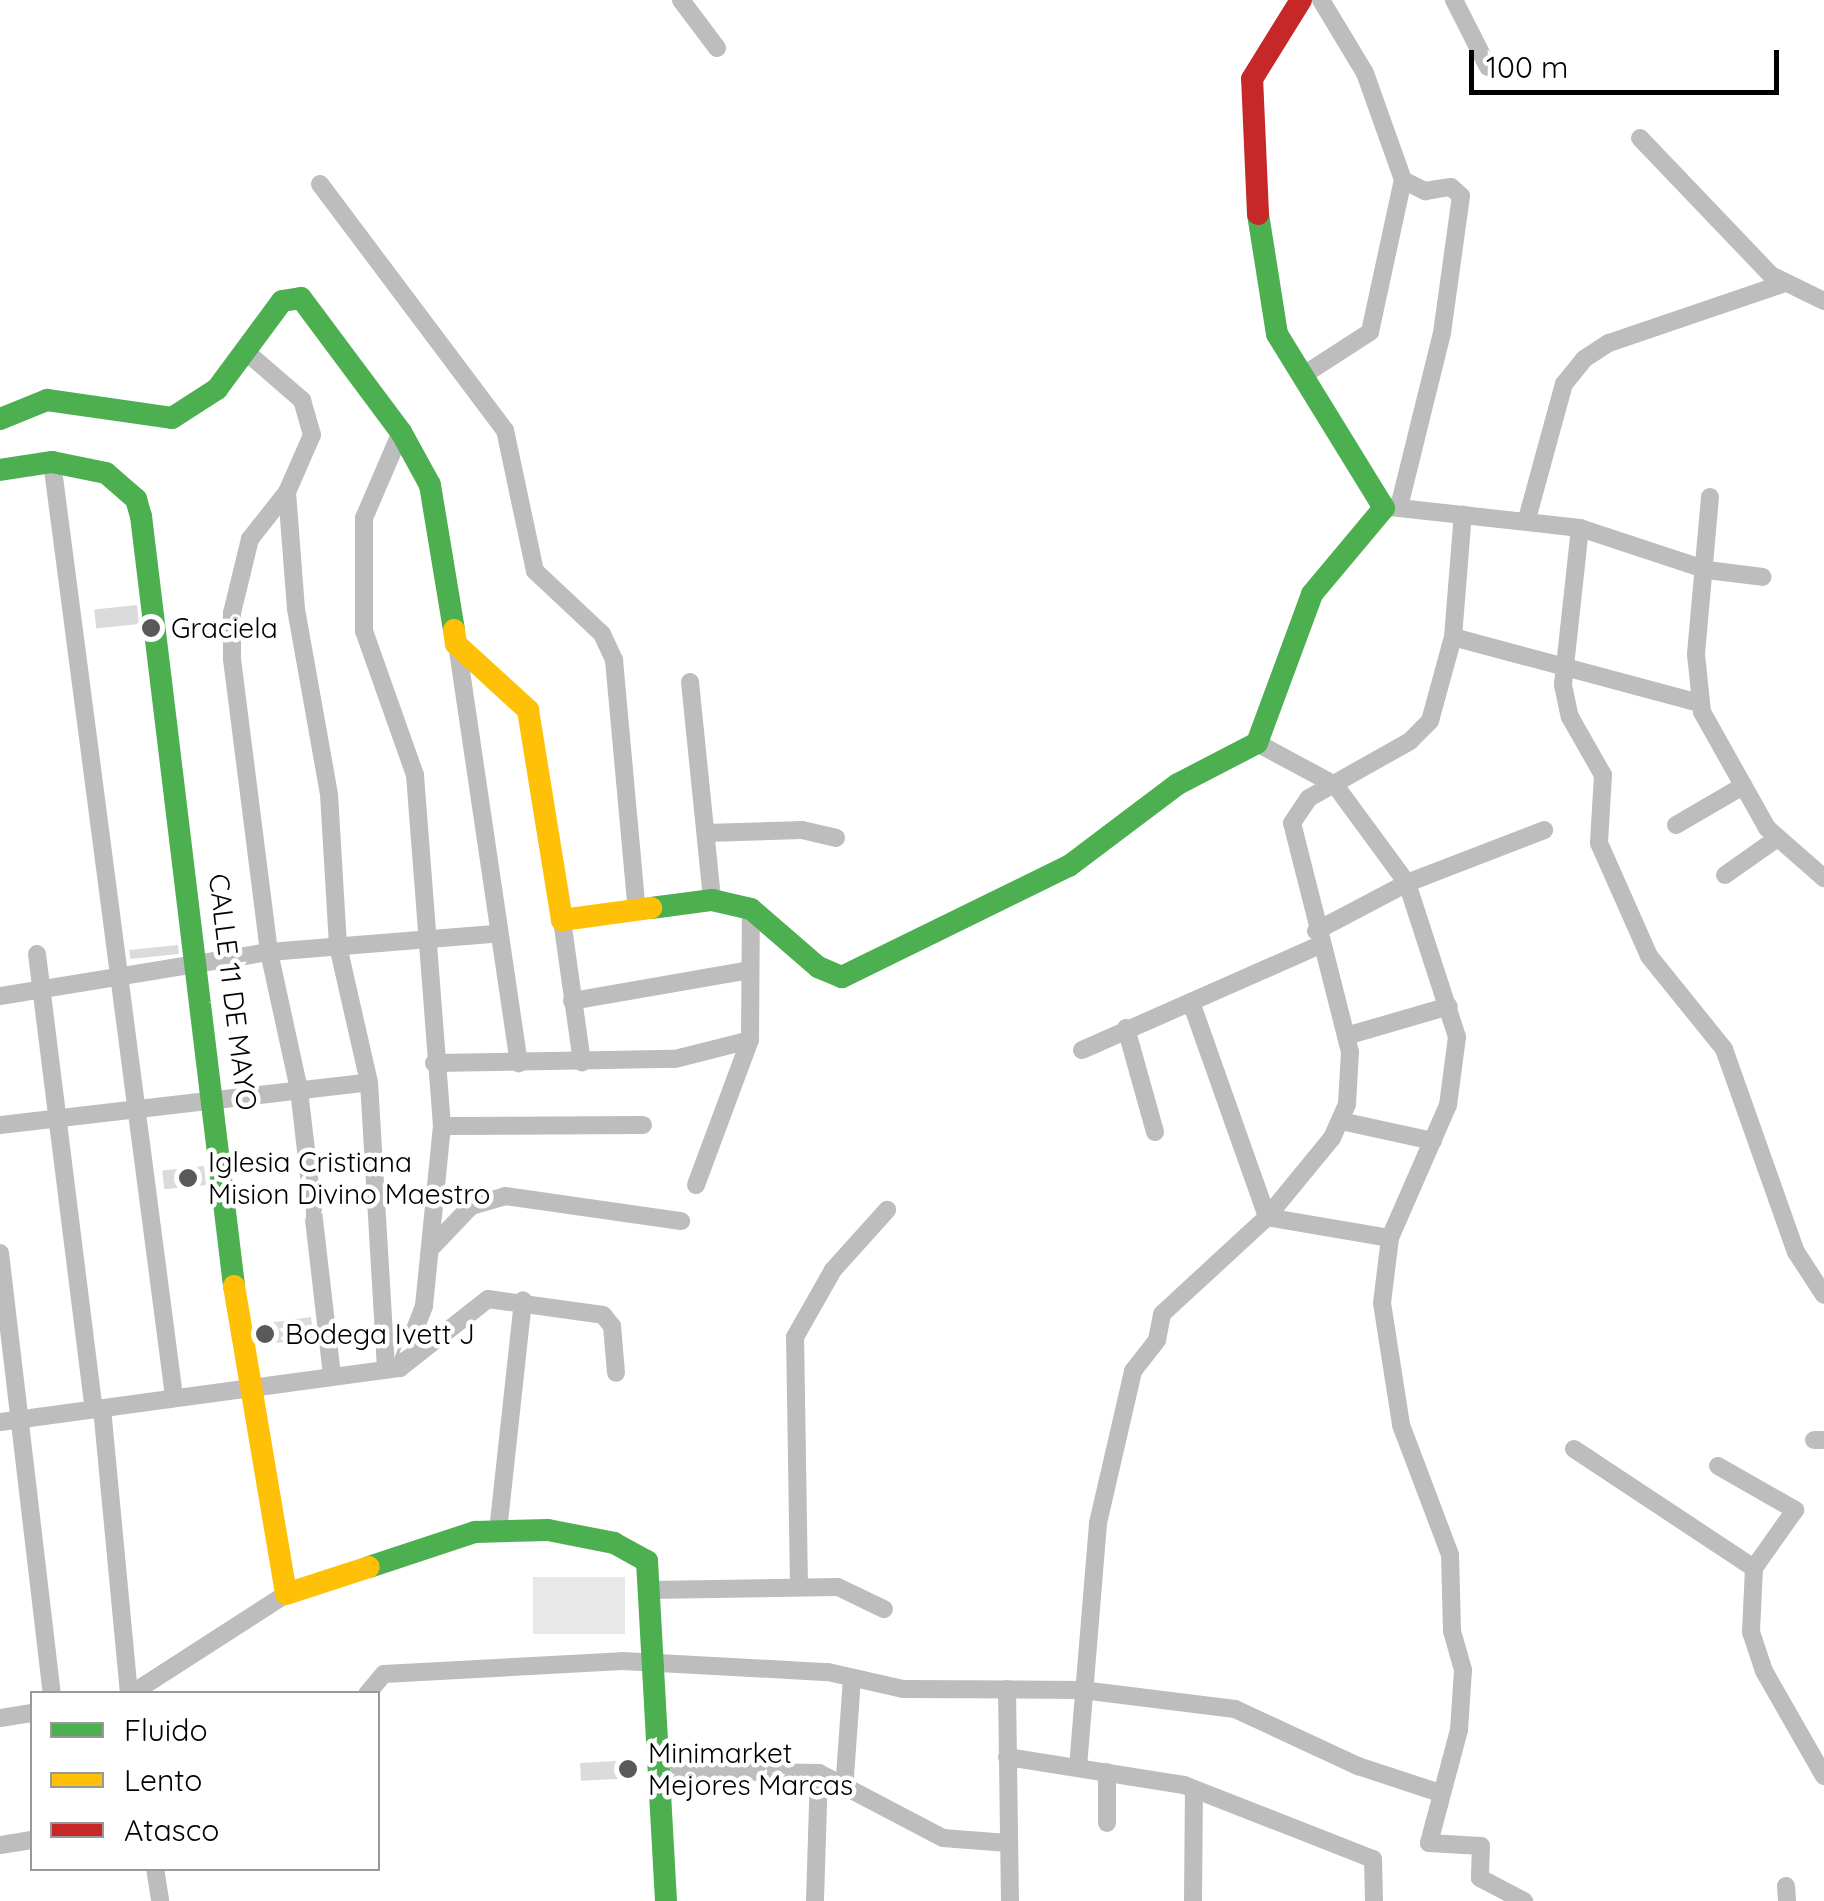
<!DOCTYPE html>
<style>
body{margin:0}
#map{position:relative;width:1824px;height:1901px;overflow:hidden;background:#fff;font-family:Quicksand,sans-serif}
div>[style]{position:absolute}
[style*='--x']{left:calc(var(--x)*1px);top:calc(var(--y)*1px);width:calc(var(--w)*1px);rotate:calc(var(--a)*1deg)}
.green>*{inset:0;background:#e8e8e8;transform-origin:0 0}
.building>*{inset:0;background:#dbdbdb;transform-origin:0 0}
.street>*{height:18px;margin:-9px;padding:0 9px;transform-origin:9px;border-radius:9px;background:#bdbdbd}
.fast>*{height:22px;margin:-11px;padding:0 11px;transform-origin:11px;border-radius:11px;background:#4caf50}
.slow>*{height:22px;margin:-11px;padding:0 11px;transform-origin:11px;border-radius:11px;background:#ffc107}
.jam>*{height:22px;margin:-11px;padding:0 11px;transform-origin:11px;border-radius:11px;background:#c62828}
.dots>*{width:28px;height:28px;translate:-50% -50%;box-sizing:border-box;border:5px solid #fff;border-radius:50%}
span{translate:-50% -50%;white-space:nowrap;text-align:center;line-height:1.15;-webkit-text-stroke:9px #fff;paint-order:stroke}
.poi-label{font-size:28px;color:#000}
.left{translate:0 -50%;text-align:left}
.street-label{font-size:28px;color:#000}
.legend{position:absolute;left:30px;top:1691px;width:350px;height:180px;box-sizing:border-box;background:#fff;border:2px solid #999;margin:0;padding:12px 18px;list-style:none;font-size:30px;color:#000}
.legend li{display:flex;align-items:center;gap:20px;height:50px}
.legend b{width:50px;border:2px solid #999}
.scale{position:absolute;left:1469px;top:50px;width:310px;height:45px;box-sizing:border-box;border:5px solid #000;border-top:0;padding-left:12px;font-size:30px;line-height:35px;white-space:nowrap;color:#000;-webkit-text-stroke:8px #fff;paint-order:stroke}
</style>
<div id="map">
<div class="green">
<i style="left:533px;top:1577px;width:92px;height:57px"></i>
</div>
<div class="building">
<i style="left:137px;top:605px;width:19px;height:43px;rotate:84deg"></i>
<i style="left:178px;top:945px;width:9px;height:49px;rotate:84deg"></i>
<i style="left:204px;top:1166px;width:19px;height:42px;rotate:84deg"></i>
<i style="left:311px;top:1317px;width:21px;height:54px;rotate:82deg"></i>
<i style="left:635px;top:1760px;width:18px;height:55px;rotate:87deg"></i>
</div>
<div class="street">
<i style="--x:681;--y:0;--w:60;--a:53.1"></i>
<i style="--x:1321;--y:0;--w:85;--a:58.9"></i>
<i style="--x:1365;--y:73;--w:114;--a:70.4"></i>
<i style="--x:1403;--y:180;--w:25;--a:27"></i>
<i style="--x:1425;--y:191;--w:26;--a:-9"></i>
<i style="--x:1451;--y:187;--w:13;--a:42"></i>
<i style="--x:1461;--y:196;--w:138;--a:97.9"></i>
<i style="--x:1442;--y:333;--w:179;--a:103.9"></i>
<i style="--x:1454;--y:0;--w:75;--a:63.1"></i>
<i style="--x:1640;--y:138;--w:190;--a:46.3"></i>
<i style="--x:1771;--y:275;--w:59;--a:26.1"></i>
<i style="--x:320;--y:184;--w:308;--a:53.1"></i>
<i style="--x:505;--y:430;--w:144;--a:78"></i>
<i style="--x:535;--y:571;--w:92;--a:43.2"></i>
<i style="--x:602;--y:634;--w:29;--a:65"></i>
<i style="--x:614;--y:660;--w:252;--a:84.8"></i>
<i style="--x:244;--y:350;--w:77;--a:40.8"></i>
<i style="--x:302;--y:400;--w:36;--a:74"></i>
<i style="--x:312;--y:435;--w:62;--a:113.7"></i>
<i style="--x:287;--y:492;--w:60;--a:128.2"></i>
<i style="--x:250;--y:539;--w:76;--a:103.7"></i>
<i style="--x:232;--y:613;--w:46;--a:90"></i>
<i style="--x:232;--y:659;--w:295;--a:82.8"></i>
<i style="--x:269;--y:952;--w:141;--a:77.7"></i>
<i style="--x:299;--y:1090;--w:288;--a:83.4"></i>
<i style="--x:1302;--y:376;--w:81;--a:-32.9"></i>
<i style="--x:1370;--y:332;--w:156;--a:-77.8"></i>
<i style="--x:52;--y:462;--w:942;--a:82.56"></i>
<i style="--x:287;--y:492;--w:117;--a:85.6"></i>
<i style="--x:296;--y:609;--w:188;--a:79.9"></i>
<i style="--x:329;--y:794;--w:152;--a:86.6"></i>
<i style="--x:338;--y:946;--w:139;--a:77.2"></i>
<i style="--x:369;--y:1082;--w:288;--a:86.6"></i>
<i style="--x:1710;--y:497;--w:158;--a:95.1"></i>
<i style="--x:1696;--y:654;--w:58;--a:84.1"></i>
<i style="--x:1702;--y:712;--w:133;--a:60.7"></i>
<i style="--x:1767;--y:828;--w:76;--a:41.3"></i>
<i style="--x:1390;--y:507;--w:191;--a:6.3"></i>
<i style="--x:1580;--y:528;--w:134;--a:18.3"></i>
<i style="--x:1707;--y:570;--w:56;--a:7.1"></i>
<i style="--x:1527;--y:519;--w:140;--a:-74.7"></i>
<i style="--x:1564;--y:384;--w:32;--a:-51"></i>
<i style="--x:1584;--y:359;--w:30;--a:-33"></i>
<i style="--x:1609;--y:343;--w:183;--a:-18.8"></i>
<i style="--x:1580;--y:528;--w:158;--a:96.2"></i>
<i style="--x:1563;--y:685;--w:33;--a:78"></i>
<i style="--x:1570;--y:717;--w:67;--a:60.4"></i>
<i style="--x:1603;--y:775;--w:68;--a:93.4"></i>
<i style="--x:1599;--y:843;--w:124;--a:66.1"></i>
<i style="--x:1649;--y:956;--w:119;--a:51.1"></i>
<i style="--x:1724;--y:1049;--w:215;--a:70.5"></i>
<i style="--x:1796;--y:1252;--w:51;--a:56.9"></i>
<i style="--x:1453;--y:637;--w:255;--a:15"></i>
<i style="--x:457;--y:644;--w:424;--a:81.6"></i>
<i style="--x:690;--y:682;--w:219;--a:84.2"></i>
<i style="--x:1257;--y:743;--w:89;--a:28.3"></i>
<i style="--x:1335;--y:785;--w:122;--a:53.7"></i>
<i style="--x:1407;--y:883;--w:162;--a:72"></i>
<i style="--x:1457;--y:1037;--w:69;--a:97.5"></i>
<i style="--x:1448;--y:1105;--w:145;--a:113.6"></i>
<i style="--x:1390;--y:1238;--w:65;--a:97"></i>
<i style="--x:1382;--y:1303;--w:123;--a:81.1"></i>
<i style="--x:1401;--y:1425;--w:139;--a:69.3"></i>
<i style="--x:1450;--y:1555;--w:76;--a:88.5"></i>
<i style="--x:1452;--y:1631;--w:41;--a:74.2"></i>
<i style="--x:1463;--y:1670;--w:60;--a:93.8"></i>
<i style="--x:1459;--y:1730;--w:117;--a:104.9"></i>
<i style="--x:1429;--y:1843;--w:52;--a:3.3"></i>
<i style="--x:1481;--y:1846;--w:32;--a:92"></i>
<i style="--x:1480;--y:1878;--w:50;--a:27.6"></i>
<i style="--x:1676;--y:825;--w:78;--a:-30.2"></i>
<i style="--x:706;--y:833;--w:96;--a:-1.8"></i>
<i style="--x:802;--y:830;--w:35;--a:13"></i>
<i style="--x:1725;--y:875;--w:62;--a:-35.2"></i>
<i style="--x:562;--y:920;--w:144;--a:82"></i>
<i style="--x:1316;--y:931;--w:103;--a:-27.8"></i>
<i style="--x:1407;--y:883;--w:147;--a:-21.1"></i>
<i style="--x:37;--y:954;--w:459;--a:82.9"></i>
<i style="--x:0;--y:996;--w:273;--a:-9.3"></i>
<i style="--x:269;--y:952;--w:226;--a:-4.6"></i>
<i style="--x:572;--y:1001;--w:180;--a:-9.9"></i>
<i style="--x:1191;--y:1002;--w:228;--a:70.5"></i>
<i style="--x:1126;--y:1028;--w:108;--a:74.4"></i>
<i style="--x:1346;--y:1036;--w:107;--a:-16.2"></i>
<i style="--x:1082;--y:1050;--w:260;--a:-23.8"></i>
<i style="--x:434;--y:1063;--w:241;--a:-1"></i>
<i style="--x:675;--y:1059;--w:77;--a:-14.2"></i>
<i style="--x:1341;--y:1121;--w:94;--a:12.3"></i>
<i style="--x:0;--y:1125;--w:371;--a:-6.6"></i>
<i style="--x:442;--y:1126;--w:201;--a:-0.3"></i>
<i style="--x:696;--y:1185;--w:155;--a:-69.6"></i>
<i style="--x:750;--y:1040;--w:131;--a:-89.6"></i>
<i style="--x:1267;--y:1217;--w:125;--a:9.7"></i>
<i style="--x:432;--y:1247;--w:57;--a:-46.4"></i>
<i style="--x:471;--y:1206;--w:35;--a:-16"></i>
<i style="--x:505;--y:1196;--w:178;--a:8.1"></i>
<i style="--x:0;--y:1253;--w:444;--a:83.3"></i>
<i style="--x:400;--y:1368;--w:66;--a:-68.8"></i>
<i style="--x:424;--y:1306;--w:181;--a:-84.3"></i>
<i style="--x:442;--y:1126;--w:352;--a:-94.4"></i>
<i style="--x:415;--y:775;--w:153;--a:-109.5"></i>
<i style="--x:364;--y:631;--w:113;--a:-90"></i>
<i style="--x:364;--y:518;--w:94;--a:-66.7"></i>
<i style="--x:102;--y:1408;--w:287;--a:84.6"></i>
<i style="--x:0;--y:1422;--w:404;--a:-7.7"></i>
<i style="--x:400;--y:1368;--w:112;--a:-38.1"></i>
<i style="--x:488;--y:1299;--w:116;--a:7.9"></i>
<i style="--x:603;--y:1315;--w:14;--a:51"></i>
<i style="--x:612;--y:1326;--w:47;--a:85.1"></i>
<i style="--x:1814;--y:1440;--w:10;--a:0"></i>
<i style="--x:1574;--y:1449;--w:216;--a:33.5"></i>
<i style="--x:1718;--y:1466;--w:89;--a:29.7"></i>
<i style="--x:1795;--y:1510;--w:71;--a:125.3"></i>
<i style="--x:1754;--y:1568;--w:64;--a:92.7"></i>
<i style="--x:1751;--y:1632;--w:41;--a:71.6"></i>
<i style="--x:1764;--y:1671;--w:121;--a:60.3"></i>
<i style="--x:498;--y:1531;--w:232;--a:-83.8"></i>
<i style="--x:799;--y:1587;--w:250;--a:-90.9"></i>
<i style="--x:795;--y:1337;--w:77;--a:-60.4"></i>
<i style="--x:833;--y:1270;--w:81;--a:-48"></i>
<i style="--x:649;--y:1590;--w:189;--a:-0.9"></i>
<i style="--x:838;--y:1587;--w:51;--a:25.6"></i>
<i style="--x:1007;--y:1689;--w:212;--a:89.2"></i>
<i style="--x:131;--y:1694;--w:184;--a:-32.8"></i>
<i style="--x:367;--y:1694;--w:26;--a:-50"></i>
<i style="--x:384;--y:1674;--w:238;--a:-3.1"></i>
<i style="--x:622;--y:1661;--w:206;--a:3.1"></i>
<i style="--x:828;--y:1672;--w:77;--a:12.8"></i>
<i style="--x:903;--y:1689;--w:179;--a:0.3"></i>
<i style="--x:1082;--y:1690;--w:154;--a:7.1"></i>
<i style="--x:1235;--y:1709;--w:136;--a:24.9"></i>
<i style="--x:1358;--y:1766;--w:86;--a:18.2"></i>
<i style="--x:0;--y:1718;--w:32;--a:-9"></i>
<i style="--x:1007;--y:1757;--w:179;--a:9"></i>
<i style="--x:1184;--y:1785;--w:203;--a:21.4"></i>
<i style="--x:1373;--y:1859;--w:42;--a:88.6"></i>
<i style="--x:1078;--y:1767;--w:245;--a:-85.3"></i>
<i style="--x:1098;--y:1523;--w:156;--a:-77"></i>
<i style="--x:1133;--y:1371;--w:39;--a:-52"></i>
<i style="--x:1157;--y:1340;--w:26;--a:-79"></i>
<i style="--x:1162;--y:1314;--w:143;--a:-42.7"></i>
<i style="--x:1267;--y:1217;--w:102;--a:-50.6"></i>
<i style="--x:1332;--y:1138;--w:37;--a:-66"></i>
<i style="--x:1347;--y:1104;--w:52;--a:-86.7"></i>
<i style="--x:1350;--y:1052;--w:236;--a:-104.2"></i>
<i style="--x:1292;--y:823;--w:30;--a:-56"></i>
<i style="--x:1309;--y:798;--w:116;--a:-29.4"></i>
<i style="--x:1410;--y:741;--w:28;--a:-45"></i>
<i style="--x:1430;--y:721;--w:87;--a:-74.7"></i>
<i style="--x:1453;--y:637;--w:123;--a:-85.4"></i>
<i style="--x:659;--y:1770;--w:160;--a:1.1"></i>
<i style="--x:819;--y:1773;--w:128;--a:91.8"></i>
<i style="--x:819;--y:1773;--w:140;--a:27.7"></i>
<i style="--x:943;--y:1838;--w:65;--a:4.4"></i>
<i style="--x:844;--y:1790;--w:112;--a:-85.9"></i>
<i style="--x:1107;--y:1823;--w:51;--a:-90"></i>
<i style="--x:0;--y:1845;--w:32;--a:-9"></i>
<i style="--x:155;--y:1868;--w:33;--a:81"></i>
<i style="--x:1786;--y:1886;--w:15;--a:86"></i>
<i style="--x:1193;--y:1901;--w:112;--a:-89.5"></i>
</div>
<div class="fast">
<i style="--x:0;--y:419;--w:51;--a:-22"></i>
<i style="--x:47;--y:400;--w:126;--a:8.2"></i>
<i style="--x:172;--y:418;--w:54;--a:-32.8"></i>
<i style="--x:217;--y:389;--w:109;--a:-53.5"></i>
<i style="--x:282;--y:301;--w:19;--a:-9"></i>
<i style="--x:301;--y:298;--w:167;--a:53.3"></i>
<i style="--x:401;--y:432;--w:60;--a:61.3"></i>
<i style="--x:430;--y:485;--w:147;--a:80.6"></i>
<i style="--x:0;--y:470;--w:53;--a:-8.7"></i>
<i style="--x:52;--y:462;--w:55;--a:11.5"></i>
<i style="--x:106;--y:473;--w:40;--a:41"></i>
<i style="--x:136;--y:499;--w:18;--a:74"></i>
<i style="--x:141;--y:516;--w:776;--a:83.11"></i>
<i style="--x:651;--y:908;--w:62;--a:-7.5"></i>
<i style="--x:712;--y:900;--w:40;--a:13"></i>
<i style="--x:751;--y:909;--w:89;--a:40.9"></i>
<i style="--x:818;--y:967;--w:26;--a:23"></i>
<i style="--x:842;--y:977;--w:253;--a:-26.1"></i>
<i style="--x:1069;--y:866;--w:136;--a:-37"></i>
<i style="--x:1178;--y:784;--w:89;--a:-27.4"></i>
<i style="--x:1257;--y:743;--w:159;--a:-69.7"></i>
<i style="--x:1312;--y:594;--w:112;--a:-50.1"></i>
<i style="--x:1384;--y:508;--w:204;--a:-121.6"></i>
<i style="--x:1277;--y:334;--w:121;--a:-99"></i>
<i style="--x:369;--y:1567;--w:112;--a:-18.3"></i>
<i style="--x:475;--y:1532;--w:73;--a:-1.6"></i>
<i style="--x:548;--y:1530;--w:67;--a:11.1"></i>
<i style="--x:614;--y:1543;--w:38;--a:29"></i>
<i style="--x:647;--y:1561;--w:341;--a:86.8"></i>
</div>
<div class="slow">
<i style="--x:454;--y:630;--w:14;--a:82"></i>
<i style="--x:456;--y:644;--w:98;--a:42.5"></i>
<i style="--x:528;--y:710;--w:213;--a:80.8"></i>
<i style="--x:562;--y:920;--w:90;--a:-7.7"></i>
<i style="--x:234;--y:1286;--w:312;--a:80.4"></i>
<i style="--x:286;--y:1594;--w:87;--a:-18"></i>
</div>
<div class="jam">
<i style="--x:1258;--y:214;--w:135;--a:-92.5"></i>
<i style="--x:1252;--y:79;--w:93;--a:-58.2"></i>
</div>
<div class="dots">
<i style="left:151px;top:628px;background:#595959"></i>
<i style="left:188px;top:1178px;background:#595959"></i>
<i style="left:265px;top:1334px;background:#595959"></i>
<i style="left:628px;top:1769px;background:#595959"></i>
</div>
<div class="poi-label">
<span class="left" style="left:171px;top:628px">Graciela</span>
<span class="left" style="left:208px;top:1178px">Iglesia Cristiana<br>Mision Divino Maestro</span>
<span class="left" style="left:285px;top:1334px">Bodega Ivett J</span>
<span class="left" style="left:648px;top:1769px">Minimarket<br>Mejores Marcas</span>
</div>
<div class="street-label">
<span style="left:233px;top:992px;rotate:83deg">CALLE 11 DE MAYO</span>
</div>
<ul class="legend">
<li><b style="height:12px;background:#4caf50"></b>Fluido</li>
<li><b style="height:12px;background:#ffc107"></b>Lento</li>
<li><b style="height:12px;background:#c62828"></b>Atasco</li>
</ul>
<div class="scale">100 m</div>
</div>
